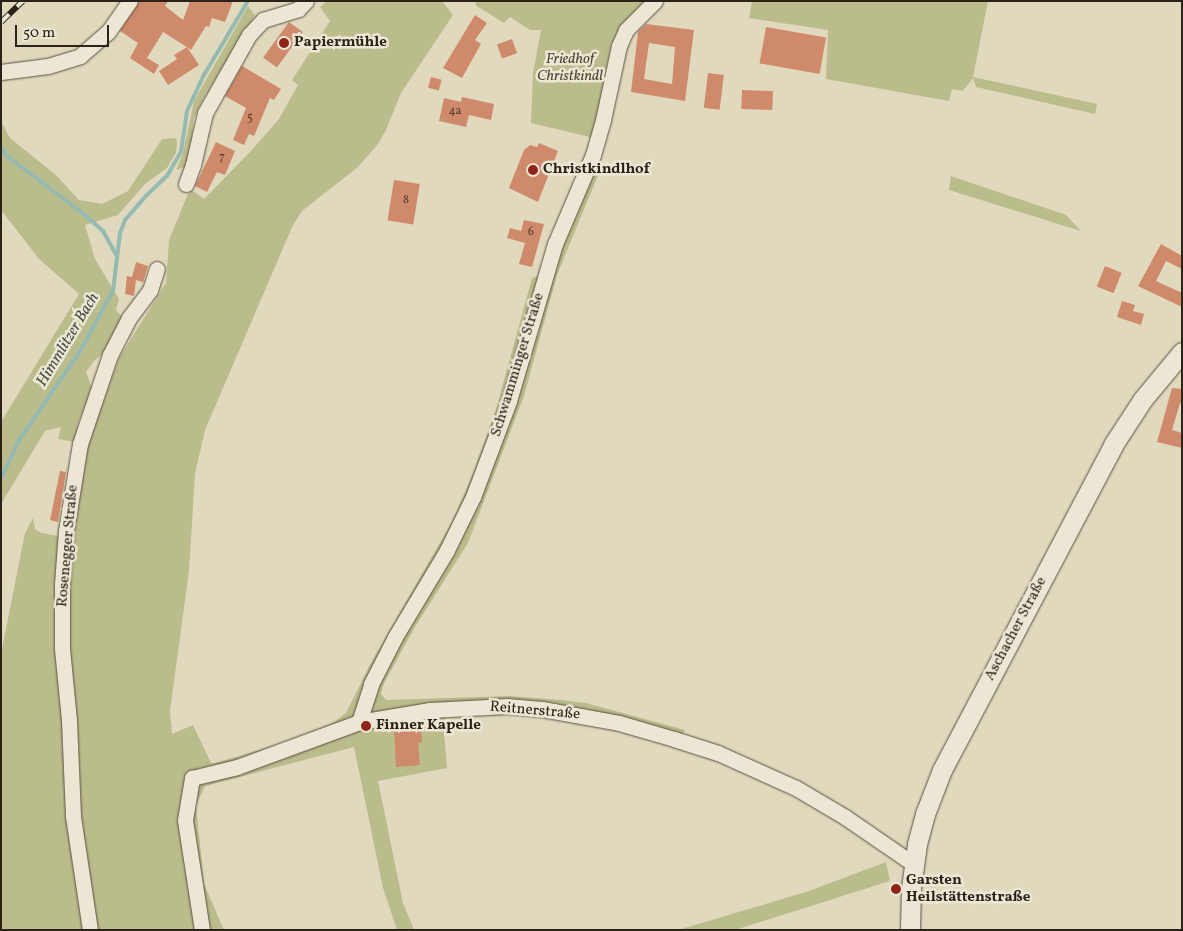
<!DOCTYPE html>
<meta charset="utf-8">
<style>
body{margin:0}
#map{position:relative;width:1183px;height:931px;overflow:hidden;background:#e1d9bd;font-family:Vollkorn,serif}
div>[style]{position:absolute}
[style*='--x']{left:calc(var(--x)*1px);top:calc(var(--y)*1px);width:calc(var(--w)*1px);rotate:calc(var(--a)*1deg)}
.green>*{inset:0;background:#bbbc8c}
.stream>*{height:4px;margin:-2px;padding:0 2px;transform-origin:2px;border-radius:2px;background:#94bab2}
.building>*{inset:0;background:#cf8a6b;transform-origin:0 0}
.roads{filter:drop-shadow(0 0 1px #585042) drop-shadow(0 0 1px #585042)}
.minor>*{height:15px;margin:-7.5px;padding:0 7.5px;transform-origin:7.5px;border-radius:7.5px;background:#ece6d4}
.tertiary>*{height:19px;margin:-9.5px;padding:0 9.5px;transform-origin:9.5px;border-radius:9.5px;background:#ece6d4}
.rail>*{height:5.5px;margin-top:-2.75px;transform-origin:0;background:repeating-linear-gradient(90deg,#ece6d4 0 11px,#2b2219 0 22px);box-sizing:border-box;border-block:1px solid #2b2219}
.dots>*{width:14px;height:14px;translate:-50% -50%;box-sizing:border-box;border:2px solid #ece6d4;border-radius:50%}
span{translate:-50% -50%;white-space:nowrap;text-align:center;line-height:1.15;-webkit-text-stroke:5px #ece6d4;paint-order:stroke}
.number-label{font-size:12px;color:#543c2e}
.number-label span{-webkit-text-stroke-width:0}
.poi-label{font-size:15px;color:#2b2219;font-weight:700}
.left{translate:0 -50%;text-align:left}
.park-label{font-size:15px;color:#4f4836;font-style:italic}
.street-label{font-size:15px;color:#2b2219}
.water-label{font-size:16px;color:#4a5047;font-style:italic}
.frame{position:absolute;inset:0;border:2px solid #2b2219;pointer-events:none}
.scale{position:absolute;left:15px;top:25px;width:94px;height:22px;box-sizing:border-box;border:2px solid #2b2219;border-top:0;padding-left:6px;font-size:15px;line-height:18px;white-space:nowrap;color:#2b2219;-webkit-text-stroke:4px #ece6d4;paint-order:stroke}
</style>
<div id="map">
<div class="green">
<i style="clip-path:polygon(327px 1px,442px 1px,453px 15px,401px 93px,386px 130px,378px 144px,358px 167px,302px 211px,293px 225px,205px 430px,195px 474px,189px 571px,170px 711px,172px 734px,193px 725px,211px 763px,215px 763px,280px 744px,331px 724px,346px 713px,372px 661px,452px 522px,472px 476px,495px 413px,532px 278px,553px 273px,563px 240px,592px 172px,599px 173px,557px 275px,524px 396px,468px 543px,415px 627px,384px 683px,381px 694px,386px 700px,509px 696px,561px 700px,586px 703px,685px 730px,682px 736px,620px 731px,557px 719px,508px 714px,447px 716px,443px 720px,447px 768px,378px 781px,403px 903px,414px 930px,397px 930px,383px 888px,354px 747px,205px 786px,196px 805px,204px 884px,224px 930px,1px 930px,1px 654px,25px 533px,33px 518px,35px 529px,41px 533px,70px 538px,88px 444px,119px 358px,166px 283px,169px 240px,190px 189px,204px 199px,250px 152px,279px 119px,298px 85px,292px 80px,330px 21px,320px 7px)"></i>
<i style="clip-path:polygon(477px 1px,646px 1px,624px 25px,611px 45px,594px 138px,531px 123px,533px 73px,541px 30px,530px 30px,510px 17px,504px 23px,475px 5px)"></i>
<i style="clip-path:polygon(752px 1px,988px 1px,973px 77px,1097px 104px,1095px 114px,976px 87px,973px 78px,963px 91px,952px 89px,949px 101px,826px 79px,828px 30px,749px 18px)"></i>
<i style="clip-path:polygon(248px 6px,255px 15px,203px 99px,194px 118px,188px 166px,176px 170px,183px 153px,194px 101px)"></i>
<i style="clip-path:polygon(1px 121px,10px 138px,56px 175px,79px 200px,102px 204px,128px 191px,162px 139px,176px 138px,177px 142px,176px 153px,167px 168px,145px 184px,118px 215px,85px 225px,95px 259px,119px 299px,116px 310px,123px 318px,105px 352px,94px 361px,86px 372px,92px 388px,78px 423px,75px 442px,58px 439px,61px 427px,45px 431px,1px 504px,1px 422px,79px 294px,39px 259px,1px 210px)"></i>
<i style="clip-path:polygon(951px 176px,1066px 215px,1081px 231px,949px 190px)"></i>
<i style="clip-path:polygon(886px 862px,890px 881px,735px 930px,678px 930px,806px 892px)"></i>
</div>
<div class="stream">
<i style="--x:1;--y:147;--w:11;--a:56"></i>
<i style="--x:7;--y:156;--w:98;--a:37.1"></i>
<i style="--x:85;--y:215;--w:24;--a:42"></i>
<i style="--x:103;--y:231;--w:29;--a:61"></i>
<i style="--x:1;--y:479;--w:43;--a:-65.2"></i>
<i style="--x:19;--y:440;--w:106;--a:-55.4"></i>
<i style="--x:79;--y:353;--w:71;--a:-61.3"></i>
<i style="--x:113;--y:291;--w:58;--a:-83.1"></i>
<i style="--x:120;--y:233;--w:14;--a:-69"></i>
<i style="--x:125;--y:220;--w:33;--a:-49"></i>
<i style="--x:147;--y:195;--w:28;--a:-44"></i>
<i style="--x:167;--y:176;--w:28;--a:-60"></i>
<i style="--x:181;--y:152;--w:41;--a:-81.7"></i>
<i style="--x:187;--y:111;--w:40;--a:-65"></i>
<i style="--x:204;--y:75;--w:86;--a:-59.3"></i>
</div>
<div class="building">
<i style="clip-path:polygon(139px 1px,168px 1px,165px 6px,183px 20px,190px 1px,233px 1px,225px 22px,212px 18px,209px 27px,206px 26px,191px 50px,187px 47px,199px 65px,168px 85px,159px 71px,177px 59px,174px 55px,187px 47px,163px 32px,147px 58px,159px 65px,154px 74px,130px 58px,138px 43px,120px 31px)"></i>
<i style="clip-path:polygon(475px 15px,487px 23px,475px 40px,481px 44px,462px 78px,443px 68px)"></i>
<i style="left:289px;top:22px;width:17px;height:44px;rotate:36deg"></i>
<i style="clip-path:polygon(evenodd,646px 24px,694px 30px,685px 101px,631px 92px,638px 32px,646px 24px,649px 43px,675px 47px,672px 84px,644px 79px,649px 43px)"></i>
<i style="left:766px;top:27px;width:61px;height:37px;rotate:10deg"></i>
<i style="left:512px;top:39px;width:15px;height:16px;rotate:70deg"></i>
<i style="clip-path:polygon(242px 66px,281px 89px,274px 100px,270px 98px,254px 136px,249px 134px,244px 145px,233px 140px,246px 108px,225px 96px)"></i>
<i style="left:708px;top:73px;width:16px;height:35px;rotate:7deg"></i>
<i style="left:431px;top:77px;width:11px;height:11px;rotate:15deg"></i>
<i style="left:742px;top:90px;width:31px;height:19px;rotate:2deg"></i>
<i style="clip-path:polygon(462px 97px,494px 104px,491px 120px,469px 115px,466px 127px,439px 121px,444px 98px,461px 102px)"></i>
<i style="clip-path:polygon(216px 142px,235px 151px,225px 175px,217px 172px,207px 192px,195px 186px)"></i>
<i style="clip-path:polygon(539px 143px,558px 151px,538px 202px,509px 188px,524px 150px,530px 145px,537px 147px)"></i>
<i style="left:394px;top:180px;width:26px;height:41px;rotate:9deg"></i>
<i style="clip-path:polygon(524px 220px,544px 224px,532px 267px,519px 264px,525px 243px,507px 238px,510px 228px,521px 231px)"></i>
<i style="clip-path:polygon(1161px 244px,1182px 256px,1182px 269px,1166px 261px,1156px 281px,1182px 293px,1182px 307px,1138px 286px)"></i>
<i style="clip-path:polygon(136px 262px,148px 266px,143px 282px,136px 280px,134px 296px,125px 294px,127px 276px,132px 277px)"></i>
<i style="left:1105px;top:266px;width:18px;height:22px;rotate:22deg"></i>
<i style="clip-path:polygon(1122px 301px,1135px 305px,1133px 311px,1144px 314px,1141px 325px,1117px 317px)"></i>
<i style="clip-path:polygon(1172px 388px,1182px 389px,1182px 404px,1180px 403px,1172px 430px,1182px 433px,1182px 448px,1157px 442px)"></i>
<i style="clip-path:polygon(60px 471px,66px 472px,58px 522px,50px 520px)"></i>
<i style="clip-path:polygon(420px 722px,422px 742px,418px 743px,420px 765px,396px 767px,394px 726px)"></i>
</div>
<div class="roads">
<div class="minor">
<i style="--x:1;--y:72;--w:47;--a:-7.3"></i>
<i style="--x:48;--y:66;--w:34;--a:-17"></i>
<i style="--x:80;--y:56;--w:37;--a:-41"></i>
<i style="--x:108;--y:32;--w:38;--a:-55"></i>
<i style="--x:186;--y:184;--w:20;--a:-70"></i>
<i style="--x:193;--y:165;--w:53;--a:-77"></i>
<i style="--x:205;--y:113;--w:90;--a:-60.6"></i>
<i style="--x:249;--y:35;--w:21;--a:-47"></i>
<i style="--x:263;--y:20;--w:37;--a:-17"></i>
<i style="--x:298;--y:9;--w:11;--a:-45"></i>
<i style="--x:359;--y:722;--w:40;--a:-72"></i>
<i style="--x:371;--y:684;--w:53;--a:-62.9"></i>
<i style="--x:395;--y:637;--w:101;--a:-59.1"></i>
<i style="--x:447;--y:550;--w:59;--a:-63.9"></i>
<i style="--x:473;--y:497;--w:103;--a:-69.4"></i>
<i style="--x:509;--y:401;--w:164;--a:-73.7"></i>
<i style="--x:555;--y:244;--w:97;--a:-66.9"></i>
<i style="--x:593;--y:155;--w:36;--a:-74"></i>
<i style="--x:603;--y:120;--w:76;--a:-77.8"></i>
<i style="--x:619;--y:46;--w:17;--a:-66"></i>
<i style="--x:626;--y:30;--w:41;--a:-45"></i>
<i style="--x:90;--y:930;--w:115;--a:-98.5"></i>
<i style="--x:73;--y:816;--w:96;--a:-92.4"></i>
<i style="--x:69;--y:720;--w:72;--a:-95.6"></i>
<i style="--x:62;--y:648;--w:64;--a:-90"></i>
<i style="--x:62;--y:584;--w:53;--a:-85.7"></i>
<i style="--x:66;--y:531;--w:88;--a:-80.9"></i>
<i style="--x:80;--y:444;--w:94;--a:-71.4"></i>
<i style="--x:110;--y:355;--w:42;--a:-62.8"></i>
<i style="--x:129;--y:318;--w:35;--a:-53"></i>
<i style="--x:150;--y:290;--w:22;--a:-72"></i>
<i style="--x:202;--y:930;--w:111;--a:-98.8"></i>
<i style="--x:185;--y:820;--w:43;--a:-80.5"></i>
<i style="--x:192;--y:778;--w:46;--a:-13.7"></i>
<i style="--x:237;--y:767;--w:130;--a:-20.2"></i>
<i style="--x:359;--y:722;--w:72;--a:-9.6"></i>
<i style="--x:430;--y:710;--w:77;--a:-3"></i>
<i style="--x:507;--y:706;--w:35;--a:5"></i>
<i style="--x:542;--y:709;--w:78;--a:10.3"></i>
<i style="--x:619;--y:723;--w:57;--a:16.2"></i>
<i style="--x:674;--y:739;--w:46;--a:17.7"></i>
<i style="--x:718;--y:753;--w:85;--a:24.2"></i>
<i style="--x:796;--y:788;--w:57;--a:30.6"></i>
<i style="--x:845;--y:817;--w:74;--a:34.5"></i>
<i style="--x:906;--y:859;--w:8;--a:14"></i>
</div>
<div class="tertiary">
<i style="--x:910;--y:930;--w:42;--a:-88.6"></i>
<i style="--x:911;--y:888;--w:44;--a:-82.2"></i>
<i style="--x:917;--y:844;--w:31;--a:-75"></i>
<i style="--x:925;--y:814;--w:47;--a:-68.9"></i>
<i style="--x:942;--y:770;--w:367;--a:-62.2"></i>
<i style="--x:1113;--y:445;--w:55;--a:-56.9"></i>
<i style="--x:1143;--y:399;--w:61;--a:-50.3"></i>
</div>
</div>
<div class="rail">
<i style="--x:1;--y:22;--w:30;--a:-44"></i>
</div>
<div class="dots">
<i style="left:284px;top:43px;background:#8f2418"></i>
<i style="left:533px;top:170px;background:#8f2418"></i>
<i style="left:366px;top:726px;background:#8f2418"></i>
<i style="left:896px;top:889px;background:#8f2418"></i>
</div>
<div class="number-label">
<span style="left:455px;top:112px">4a</span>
<span style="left:250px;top:119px">5</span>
<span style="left:222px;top:158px">7</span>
<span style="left:406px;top:201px">8</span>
<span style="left:531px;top:233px">6</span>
</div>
<div class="poi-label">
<span class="left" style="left:294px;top:43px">Papiermühle</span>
<span class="left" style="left:543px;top:170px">Christkindlhof</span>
<span class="left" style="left:376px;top:726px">Finner Kapelle</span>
<span class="left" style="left:906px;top:889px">Garsten<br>Heilstättenstraße</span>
</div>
<div class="park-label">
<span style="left:570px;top:68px">Friedhof<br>Christkindl</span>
</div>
<div class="street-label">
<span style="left:518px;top:365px;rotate:-73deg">Schwamminger Straße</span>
<span style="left:68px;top:546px;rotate:-85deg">Rosenegger Straße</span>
<span style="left:1016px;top:629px;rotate:-62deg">Aschacher Straße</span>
<span style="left:535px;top:711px;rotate:5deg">Reitnerstraße</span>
</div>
<div class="water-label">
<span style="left:68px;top:340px;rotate:-59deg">Himmlitzer Bach</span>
</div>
<div class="frame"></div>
<div class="scale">50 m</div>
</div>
